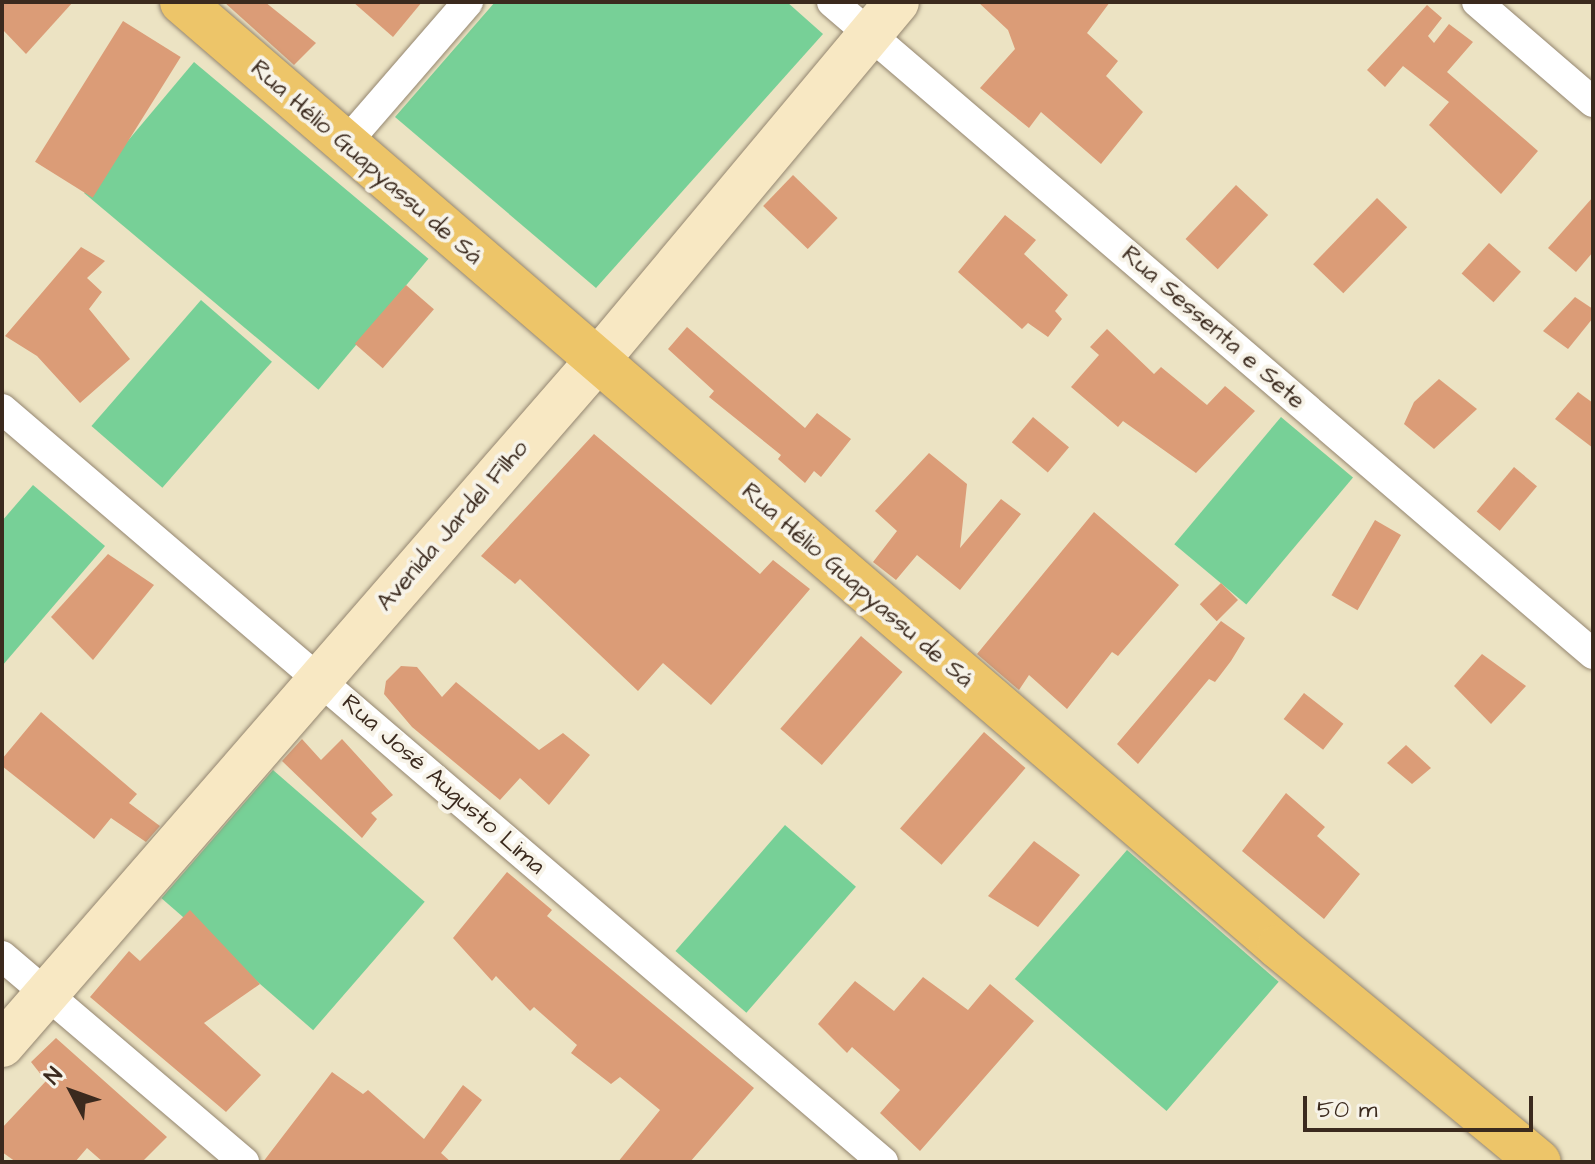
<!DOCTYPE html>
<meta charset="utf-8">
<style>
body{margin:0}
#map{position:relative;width:1595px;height:1164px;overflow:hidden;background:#ece3c3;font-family:"Architects Daughter",sans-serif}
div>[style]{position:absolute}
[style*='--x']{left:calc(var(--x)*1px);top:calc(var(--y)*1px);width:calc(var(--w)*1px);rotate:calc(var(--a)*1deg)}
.green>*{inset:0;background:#77d097;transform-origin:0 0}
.building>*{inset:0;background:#db9c77;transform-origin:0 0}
.roads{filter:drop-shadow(0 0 2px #948670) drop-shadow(0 0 2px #948670)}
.street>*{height:30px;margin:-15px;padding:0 15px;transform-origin:15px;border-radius:15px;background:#fff}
.secondary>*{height:44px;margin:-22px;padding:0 22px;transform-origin:22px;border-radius:22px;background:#f8e8c3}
.primary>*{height:44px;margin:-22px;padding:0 22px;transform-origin:22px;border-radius:22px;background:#edc569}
span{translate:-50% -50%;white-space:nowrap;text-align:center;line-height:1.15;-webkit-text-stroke:8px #f7f3e8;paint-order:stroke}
.street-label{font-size:24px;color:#3b2a1e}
.frame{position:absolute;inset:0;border:4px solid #3b2a1e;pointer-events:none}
.north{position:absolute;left:32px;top:1052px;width:80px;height:80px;-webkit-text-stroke:6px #f7f3e8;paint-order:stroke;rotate:311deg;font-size:22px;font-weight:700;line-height:32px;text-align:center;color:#3b2a1e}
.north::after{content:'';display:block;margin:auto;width:28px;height:36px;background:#3b2a1e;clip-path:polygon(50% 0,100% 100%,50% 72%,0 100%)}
.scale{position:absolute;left:1303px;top:1096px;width:230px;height:36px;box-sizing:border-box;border:4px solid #3b2a1e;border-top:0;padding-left:10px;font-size:24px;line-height:28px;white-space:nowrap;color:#3b2a1e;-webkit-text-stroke:6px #f7f3e8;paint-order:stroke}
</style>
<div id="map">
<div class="green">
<i style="clip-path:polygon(495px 2px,787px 2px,823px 34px,596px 288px,395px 117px)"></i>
<i style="left:194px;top:62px;width:306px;height:171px;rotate:40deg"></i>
<i style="left:201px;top:300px;width:94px;height:167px;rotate:41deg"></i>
<i style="left:1281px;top:417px;width:94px;height:166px;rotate:40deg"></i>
<i style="clip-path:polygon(33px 485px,105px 546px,2px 666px,2px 521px)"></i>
<i style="left:273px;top:770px;width:201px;height:170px;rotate:41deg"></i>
<i style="left:785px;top:825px;width:94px;height:167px;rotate:41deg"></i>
<i style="left:1127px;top:850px;width:201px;height:171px;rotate:41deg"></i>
</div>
<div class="building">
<i style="clip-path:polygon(2px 2px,73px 2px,26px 54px,2px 29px)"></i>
<i style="clip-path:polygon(224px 2px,265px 2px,316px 43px,294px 65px)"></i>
<i style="clip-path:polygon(353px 2px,422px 2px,393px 37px)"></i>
<i style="clip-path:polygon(978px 2px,1110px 2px,1087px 33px,1118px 61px,1106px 76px,1143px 112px,1101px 164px,1041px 112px,1029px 128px,980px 88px,1015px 49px,1008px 30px)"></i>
<i style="clip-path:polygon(1427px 5px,1442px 18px,1428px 36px,1434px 43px,1449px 24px,1473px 42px,1447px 72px,1538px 151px,1501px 194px,1429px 125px,1449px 102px,1403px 66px,1385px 87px,1367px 70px)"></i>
<i style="left:123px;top:21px;width:68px;height:166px;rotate:32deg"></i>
<i style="left:793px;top:175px;width:62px;height:43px;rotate:44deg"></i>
<i style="left:1236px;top:185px;width:44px;height:74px;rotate:43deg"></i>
<i style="clip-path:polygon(1593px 197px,1593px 252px,1576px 272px,1548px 248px)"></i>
<i style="left:1377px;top:198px;width:42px;height:92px;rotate:44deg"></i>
<i style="clip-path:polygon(1005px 215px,1036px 240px,1024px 254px,1068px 295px,1055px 311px,1062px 319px,1048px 337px,1028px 323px,1022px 329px,958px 272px)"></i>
<i style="left:1489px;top:243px;width:43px;height:41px;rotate:42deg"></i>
<i style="clip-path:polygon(81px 247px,105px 261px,87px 278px,102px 292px,89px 309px,130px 359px,80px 403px,37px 356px,5px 336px)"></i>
<i style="left:406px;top:285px;width:37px;height:78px;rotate:41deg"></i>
<i style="clip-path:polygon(1575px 297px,1593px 309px,1593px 318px,1568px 349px,1543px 331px)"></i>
<i style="clip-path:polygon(687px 327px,805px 428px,817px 413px,851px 439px,821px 477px,814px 471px,805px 483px,778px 459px,781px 455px,709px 397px,714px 391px,668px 349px)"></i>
<i style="clip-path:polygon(1107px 329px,1154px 374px,1161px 367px,1207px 405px,1225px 386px,1255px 411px,1196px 473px,1123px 421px,1118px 427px,1071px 387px,1099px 355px,1090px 347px)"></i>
<i style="clip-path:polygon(1439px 379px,1477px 409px,1434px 449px,1404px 424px,1414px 402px)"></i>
<i style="clip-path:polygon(1578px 392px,1593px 403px,1593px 448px,1555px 419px)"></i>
<i style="left:1033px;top:417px;width:47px;height:33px;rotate:40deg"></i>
<i style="clip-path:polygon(594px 434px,760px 574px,773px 560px,810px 589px,711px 705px,663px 663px,638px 691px,520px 579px,515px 584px,481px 556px)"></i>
<i style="clip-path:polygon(929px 453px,967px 484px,960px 548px,1001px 499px,1021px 514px,960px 590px,917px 555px,896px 580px,873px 562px,897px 531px,875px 511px)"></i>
<i style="left:1514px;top:467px;width:30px;height:58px;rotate:40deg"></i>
<i style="clip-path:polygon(1094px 512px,1179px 585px,1118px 656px,1112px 652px,1067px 709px,1029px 675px,1019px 690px,977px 654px)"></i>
<i style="left:1375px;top:520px;width:30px;height:87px;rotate:30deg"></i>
<i style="clip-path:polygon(108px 554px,154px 585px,93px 660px,51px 617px)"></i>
<i style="left:1221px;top:583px;width:24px;height:30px;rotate:45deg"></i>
<i style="clip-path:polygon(1221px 621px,1245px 638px,1231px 661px,1215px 682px,1209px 679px,1138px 764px,1117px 744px)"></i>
<i style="left:861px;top:636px;width:55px;height:123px;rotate:41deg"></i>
<i style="clip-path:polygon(1482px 654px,1526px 686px,1491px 724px,1454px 686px)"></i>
<i style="clip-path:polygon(401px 666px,417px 667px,442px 697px,456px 682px,539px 750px,563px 733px,590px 755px,549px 805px,520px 778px,500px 800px,412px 727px,384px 694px,386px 681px)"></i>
<i style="left:1304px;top:693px;width:50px;height:33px;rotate:38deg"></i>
<i style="clip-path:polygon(41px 712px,137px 794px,129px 803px,160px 826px,146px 842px,111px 818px,94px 839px,2px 766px,2px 759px)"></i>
<i style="left:984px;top:732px;width:55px;height:128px;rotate:41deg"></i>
<i style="clip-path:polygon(302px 739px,321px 760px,342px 739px,393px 795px,371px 813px,377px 819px,362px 838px,282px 761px)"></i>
<i style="clip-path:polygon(1406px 745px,1431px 768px,1412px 784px,1387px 763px)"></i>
<i style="clip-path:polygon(1286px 793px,1325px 827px,1317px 836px,1360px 874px,1324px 919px,1242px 851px)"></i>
<i style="clip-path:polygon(1034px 841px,1080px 875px,1038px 927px,988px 896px)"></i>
<i style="clip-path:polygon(507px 872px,552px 910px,547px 916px,754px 1088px,690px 1162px,618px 1162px,660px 1110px,620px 1077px,611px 1084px,571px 1053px,577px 1045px,534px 1007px,530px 1011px,496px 976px,492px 981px,453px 938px)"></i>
<i style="clip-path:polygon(190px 910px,260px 984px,204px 1023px,261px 1075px,226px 1112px,90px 997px,129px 951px,140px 961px)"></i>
<i style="clip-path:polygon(923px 977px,968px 1010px,990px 984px,1034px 1021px,920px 1151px,880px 1113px,900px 1090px,852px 1047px,847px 1053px,818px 1024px,855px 981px,894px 1011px)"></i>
<i style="clip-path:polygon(56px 1038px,167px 1137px,142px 1162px,103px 1162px,87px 1148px,75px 1162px,16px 1162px,2px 1152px,2px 1128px,46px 1081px,31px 1062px)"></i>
<i style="clip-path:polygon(332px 1072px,363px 1094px,368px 1090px,424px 1139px,463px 1085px,482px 1100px,441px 1153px,451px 1162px,263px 1162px)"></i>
</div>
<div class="roads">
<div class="street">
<i style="--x:832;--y:2;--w:1002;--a:40.59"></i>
<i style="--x:1477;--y:2;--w:153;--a:40.8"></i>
<i style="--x:345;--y:144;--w:188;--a:-49.1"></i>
<i style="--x:2;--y:409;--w:1159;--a:40.52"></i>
<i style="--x:2;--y:956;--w:318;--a:40.4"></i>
</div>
<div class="secondary">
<i style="--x:2;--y:1045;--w:905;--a:-48.99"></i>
<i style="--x:596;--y:362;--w:469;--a:-50.1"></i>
</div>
<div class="primary">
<i style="--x:182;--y:2;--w:1448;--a:40.74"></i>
<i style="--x:1279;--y:947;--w:337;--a:39.6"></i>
</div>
</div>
<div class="street-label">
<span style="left:366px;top:163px;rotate:41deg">Rua Hélio Guapyassu de Sá</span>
<span style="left:1213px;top:328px;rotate:41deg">Rua Sessenta e Sete</span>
<span style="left:453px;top:526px;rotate:-49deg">Avenida Jardel Filho</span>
<span style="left:857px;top:586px;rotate:41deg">Rua Hélio Guapyassu de Sá</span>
<span style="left:443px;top:785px;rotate:41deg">Rua José Augusto Lima</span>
</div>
<div class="frame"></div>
<div class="north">N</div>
<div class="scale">50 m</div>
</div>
